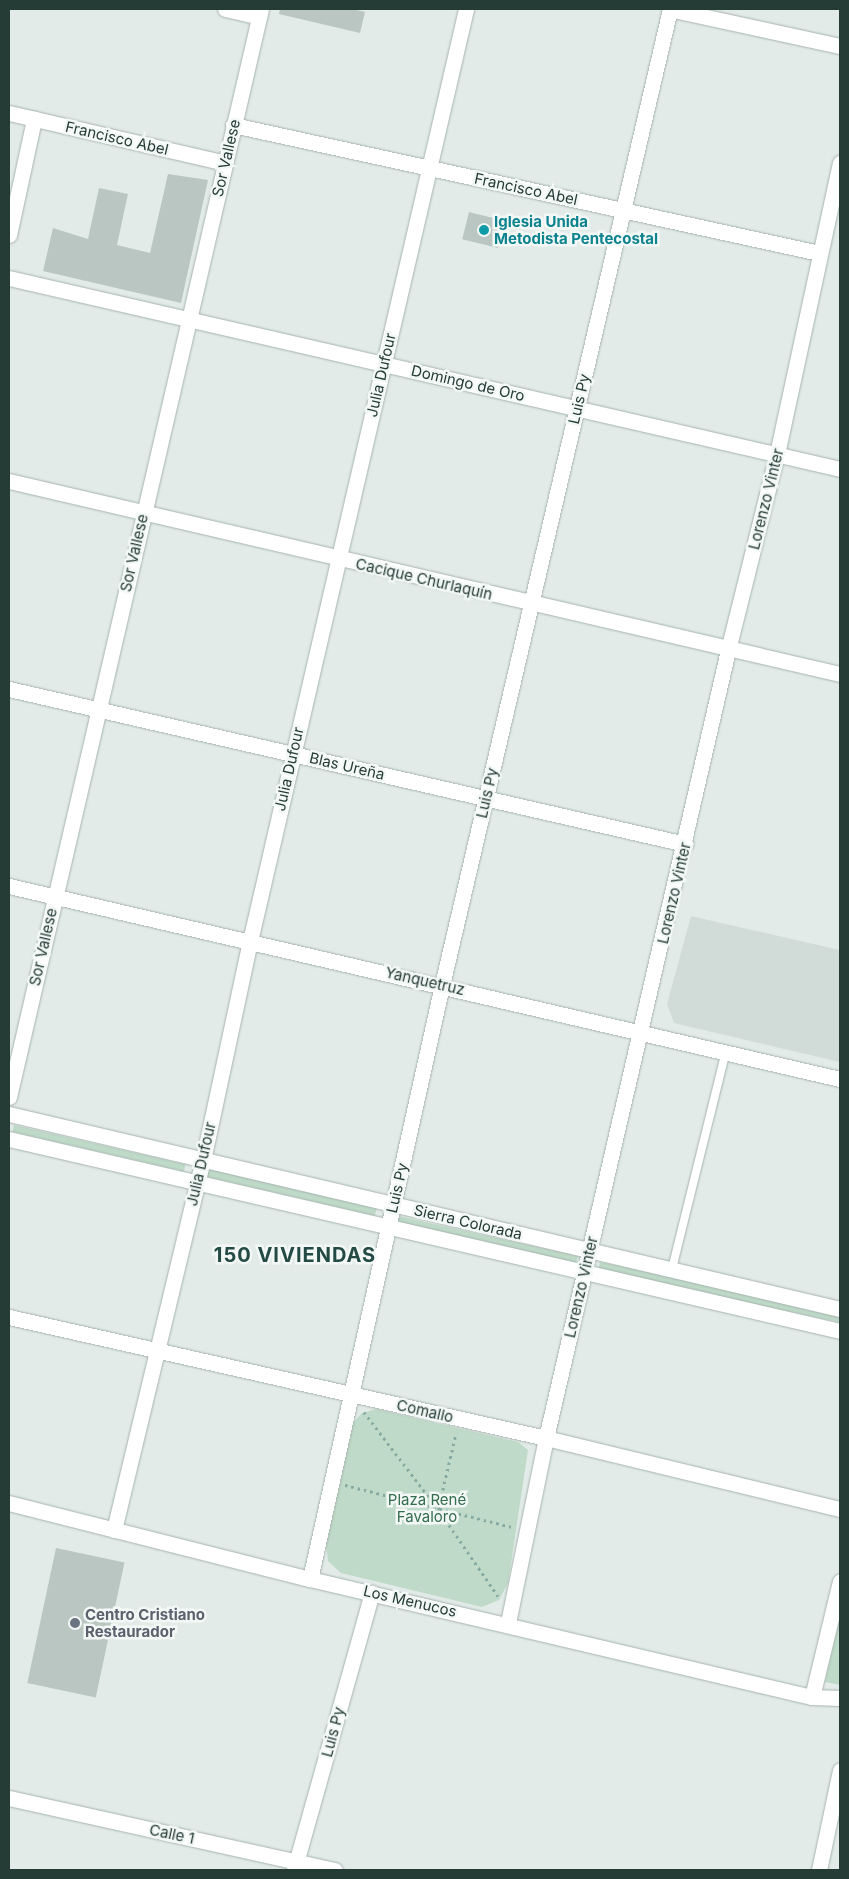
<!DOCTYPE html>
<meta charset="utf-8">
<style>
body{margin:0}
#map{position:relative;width:849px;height:1879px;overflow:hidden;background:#e3ebe8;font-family:Inter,sans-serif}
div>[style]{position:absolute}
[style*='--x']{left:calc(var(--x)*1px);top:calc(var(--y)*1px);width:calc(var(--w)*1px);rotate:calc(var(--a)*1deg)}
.built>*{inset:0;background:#d1dbd7}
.green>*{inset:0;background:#bfdac8;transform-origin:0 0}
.building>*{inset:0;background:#b9c6c1;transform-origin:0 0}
.path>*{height:2.5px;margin-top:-1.25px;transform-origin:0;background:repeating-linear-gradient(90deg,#87aba2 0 2.5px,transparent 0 6.5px)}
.roads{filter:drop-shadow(0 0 1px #a6b3af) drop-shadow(0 0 1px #a6b3af)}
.service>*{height:8px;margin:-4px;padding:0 4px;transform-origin:4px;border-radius:4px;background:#fff}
.minor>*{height:15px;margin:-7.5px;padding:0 7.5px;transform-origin:7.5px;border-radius:7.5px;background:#fff}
.tertiary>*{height:15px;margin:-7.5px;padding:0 7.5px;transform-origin:7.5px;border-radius:7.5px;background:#fff}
.dots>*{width:14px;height:14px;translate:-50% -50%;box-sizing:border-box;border:2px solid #f3f8f6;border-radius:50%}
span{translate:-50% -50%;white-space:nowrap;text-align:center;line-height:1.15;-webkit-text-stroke:5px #f3f8f6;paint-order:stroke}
.street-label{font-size:15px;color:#253b36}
.culture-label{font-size:15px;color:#0d838f;font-weight:700}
.left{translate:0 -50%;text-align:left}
.park-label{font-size:15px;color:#346d4e}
.worship-label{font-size:15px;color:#5b616d;font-weight:700}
.district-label{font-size:20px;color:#234a44;font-weight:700;letter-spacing:1px}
.frame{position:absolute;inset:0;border:10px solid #253b36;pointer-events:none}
</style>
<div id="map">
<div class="built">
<i style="clip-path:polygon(691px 916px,840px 950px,840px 1062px,674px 1023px,667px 1004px)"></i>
</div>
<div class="green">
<i style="left:14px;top:1125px;width:176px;height:7px;rotate:13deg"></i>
<i style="left:208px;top:1169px;width:173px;height:8px;rotate:13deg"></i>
<i style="clip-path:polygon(398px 1216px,578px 1256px,576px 1264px,397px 1223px)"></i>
<i style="left:600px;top:1262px;width:246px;height:9px;rotate:12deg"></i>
<i style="clip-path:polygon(376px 1409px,518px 1442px,528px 1450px,508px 1583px,499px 1600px,482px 1607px,341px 1573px,328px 1561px,326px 1543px,352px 1424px,362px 1413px)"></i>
<i style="clip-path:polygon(840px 1616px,840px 1685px,825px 1682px)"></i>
</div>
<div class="building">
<i style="clip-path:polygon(280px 9px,352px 9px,365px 12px,360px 33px,279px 14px)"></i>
<i style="clip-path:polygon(168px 174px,208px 180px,181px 303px,43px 271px,53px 228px,88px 239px,99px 188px,128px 194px,117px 245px,150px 253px)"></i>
<i style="left:469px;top:212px;width:37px;height:28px;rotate:14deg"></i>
<i style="left:56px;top:1548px;width:70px;height:138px;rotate:12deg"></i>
</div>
<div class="path">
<i style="--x:364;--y:1412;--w:122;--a:52.7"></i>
<i style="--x:438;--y:1509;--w:106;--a:55.4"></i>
<i style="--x:345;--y:1485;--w:172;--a:14.1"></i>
<i style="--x:438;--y:1509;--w:78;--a:-76.7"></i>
</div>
<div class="roads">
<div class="service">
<i style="--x:672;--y:1269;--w:225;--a:-76.1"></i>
</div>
<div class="minor">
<i style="--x:225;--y:9;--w:35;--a:13"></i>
<i style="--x:669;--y:9;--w:175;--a:12.2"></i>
<i style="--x:9;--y:113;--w:222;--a:13"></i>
<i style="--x:233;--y:125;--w:600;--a:12.32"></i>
<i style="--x:9;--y:235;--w:119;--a:-77.8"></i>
<i style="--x:9;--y:278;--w:853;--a:12.94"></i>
<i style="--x:9;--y:481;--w:853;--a:13.08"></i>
<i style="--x:9;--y:689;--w:694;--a:12.91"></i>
<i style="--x:9;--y:886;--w:853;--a:13.08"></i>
<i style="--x:9;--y:1114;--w:854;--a:13.21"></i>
<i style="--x:9;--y:1139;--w:853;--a:13.01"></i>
<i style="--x:9;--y:1317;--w:550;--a:12.7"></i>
<i style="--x:546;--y:1438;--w:302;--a:13.6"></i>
<i style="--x:114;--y:1530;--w:381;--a:-76.5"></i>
<i style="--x:203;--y:1160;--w:224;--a:-77.9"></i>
<i style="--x:250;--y:941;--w:957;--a:-76.95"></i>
<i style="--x:310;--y:1579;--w:608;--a:-77.47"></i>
<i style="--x:442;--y:985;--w:1002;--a:-76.85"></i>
<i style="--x:508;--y:1623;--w:189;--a:-78.4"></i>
<i style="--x:546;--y:1438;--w:809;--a:-76.99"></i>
<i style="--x:728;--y:650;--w:202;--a:-76"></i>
<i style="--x:777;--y:454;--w:298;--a:-77.8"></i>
<i style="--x:9;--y:1798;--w:334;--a:12.5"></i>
<i style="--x:294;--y:1870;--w:288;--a:-74.3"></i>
</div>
<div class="tertiary">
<i style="--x:9;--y:1097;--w:1117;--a:-76.96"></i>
<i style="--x:9;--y:1503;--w:310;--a:14.2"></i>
<i style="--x:310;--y:1579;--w:516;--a:13.23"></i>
<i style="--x:812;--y:1697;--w:28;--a:2"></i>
<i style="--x:812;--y:1697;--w:119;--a:-76.4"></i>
<i style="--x:819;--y:1870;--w:102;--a:-78.1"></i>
</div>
</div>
<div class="dots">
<i style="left:484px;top:230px;background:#0f9aa8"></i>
<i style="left:75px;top:1623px;background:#6b7280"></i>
</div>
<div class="street-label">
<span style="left:117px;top:138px;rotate:13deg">Francisco Abel</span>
<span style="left:226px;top:158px;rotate:-77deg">Sor Vallese</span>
<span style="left:526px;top:189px;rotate:12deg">Francisco Abel</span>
<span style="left:381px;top:375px;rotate:-77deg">Julia Dufour</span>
<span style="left:468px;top:383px;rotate:13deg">Domingo de Oro</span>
<span style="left:579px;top:399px;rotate:-77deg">Luis Py</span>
<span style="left:766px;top:499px;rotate:-76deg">Lorenzo Vinter</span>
<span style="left:134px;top:553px;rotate:-77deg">Sor Vallese</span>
<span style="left:424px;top:579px;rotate:13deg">Cacique Churlaquín</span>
<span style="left:347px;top:766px;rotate:13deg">Blas Ureña</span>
<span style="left:289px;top:769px;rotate:-77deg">Julia Dufour</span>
<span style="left:487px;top:793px;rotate:-77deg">Luis Py</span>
<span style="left:674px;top:893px;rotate:-77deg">Lorenzo Vinter</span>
<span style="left:43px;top:947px;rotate:-77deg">Sor Vallese</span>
<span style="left:425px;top:981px;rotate:13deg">Yanquetruz</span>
<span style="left:201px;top:1164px;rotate:-77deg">Julia Dufour</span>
<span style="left:397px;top:1188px;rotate:-77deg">Luis Py</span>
<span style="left:468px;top:1222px;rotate:13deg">Sierra Colorada</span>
<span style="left:581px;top:1287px;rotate:-77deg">Lorenzo Vinter</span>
<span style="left:425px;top:1411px;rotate:13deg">Comallo</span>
<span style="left:410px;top:1601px;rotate:13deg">Los Menucos</span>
<span style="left:333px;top:1732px;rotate:-75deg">Luis Py</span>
<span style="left:172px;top:1834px;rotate:12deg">Calle 1</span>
</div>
<div class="culture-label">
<span class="left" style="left:494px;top:230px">Iglesia Unida<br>Metodista Pentecostal</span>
</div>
<div class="park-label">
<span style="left:427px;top:1508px">Plaza René<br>Favaloro</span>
</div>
<div class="worship-label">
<span class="left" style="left:85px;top:1623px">Centro Cristiano<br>Restaurador</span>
</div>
<div class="district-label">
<span style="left:295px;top:1255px">150 VIVIENDAS</span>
</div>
<div class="frame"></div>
</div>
